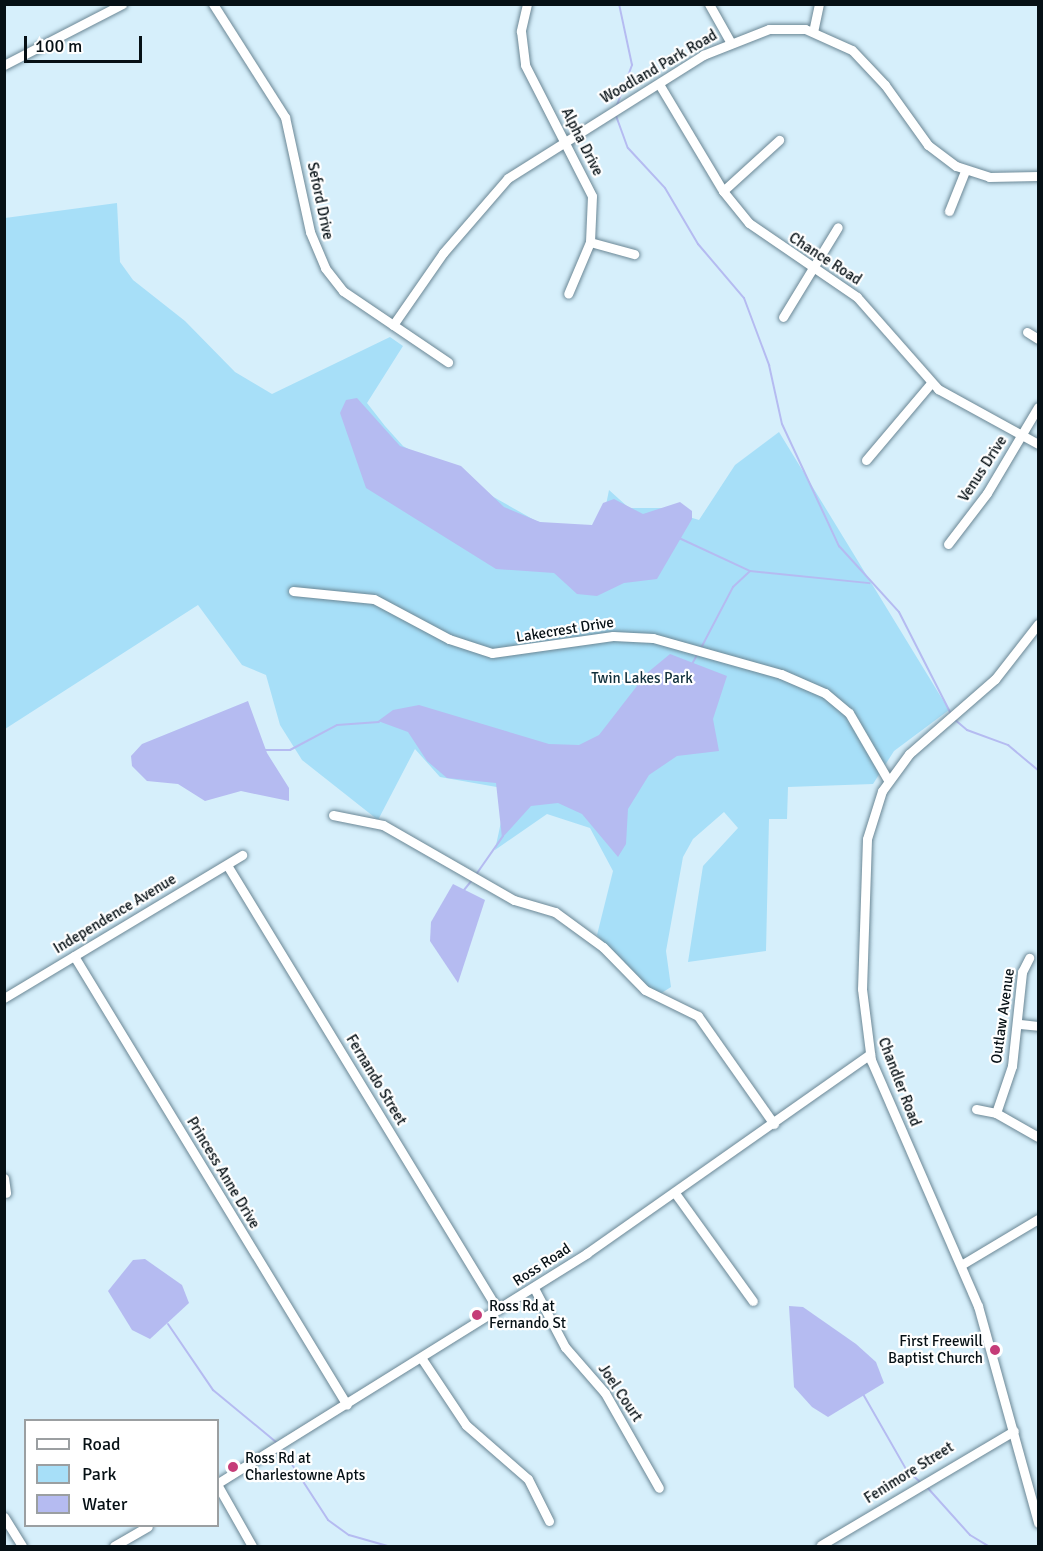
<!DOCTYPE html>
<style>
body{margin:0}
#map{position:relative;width:1043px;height:1551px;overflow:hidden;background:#d6effb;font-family:Signika,sans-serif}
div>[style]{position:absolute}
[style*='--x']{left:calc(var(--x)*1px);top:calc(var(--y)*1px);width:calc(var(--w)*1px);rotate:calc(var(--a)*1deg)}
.green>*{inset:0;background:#a7dff8}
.water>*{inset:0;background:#b5bbf1}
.stream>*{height:2px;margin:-1px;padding:0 1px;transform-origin:1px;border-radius:1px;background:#b5bbf1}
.roads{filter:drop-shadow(0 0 2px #6b8795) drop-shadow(0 0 2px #6b8795)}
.minor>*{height:9px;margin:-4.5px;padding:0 4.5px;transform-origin:4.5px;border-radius:4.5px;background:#fff}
.dots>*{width:16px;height:16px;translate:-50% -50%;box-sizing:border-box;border:3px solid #fff;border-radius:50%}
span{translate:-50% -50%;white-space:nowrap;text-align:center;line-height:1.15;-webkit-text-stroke:4.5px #fff;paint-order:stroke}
.street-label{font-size:15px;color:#061015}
.park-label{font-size:15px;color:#102f3b}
.poi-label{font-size:15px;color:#061015}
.left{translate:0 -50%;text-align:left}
.right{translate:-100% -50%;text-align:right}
.frame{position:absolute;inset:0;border:6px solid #061015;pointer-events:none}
.legend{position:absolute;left:24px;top:1419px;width:195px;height:108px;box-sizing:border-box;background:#fff;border:2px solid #9b9fa1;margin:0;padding:8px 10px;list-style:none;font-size:18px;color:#061015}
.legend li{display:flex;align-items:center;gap:12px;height:30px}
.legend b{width:30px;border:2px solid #9b9fa1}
.scale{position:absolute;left:24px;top:36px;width:118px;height:27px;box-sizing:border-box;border:3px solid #061015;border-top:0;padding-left:8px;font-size:18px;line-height:21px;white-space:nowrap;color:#061015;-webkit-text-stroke:4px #fff;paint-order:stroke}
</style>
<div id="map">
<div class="green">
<i style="clip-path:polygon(117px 203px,120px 262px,133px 280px,185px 321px,235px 372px,272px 394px,390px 337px,403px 346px,367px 403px,385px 426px,403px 446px,536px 521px,565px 529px,602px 525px,609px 490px,629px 508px,660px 508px,699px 520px,735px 465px,779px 432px,949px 710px,894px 751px,873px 784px,788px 787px,787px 819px,769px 819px,766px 951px,688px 962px,703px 866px,738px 828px,724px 812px,693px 839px,683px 857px,666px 951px,671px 987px,652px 999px,597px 935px,613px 871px,590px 828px,547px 814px,495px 850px,508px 789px,440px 777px,415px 749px,378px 820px,302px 760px,280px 725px,266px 675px,242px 665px,198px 605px,5px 729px,5px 218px)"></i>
</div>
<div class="water">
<i style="clip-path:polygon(357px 398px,400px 446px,461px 466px,504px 507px,540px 522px,592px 525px,603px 503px,614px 499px,643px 514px,680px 502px,692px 511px,692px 519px,657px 579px,624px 583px,597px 596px,577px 594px,554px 573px,496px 569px,366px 488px,340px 413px,346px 400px)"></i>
<i style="clip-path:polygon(670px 654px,727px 676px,713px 719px,719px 751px,677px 756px,649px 775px,628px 809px,626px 844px,618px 857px,582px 814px,558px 803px,531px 806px,502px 838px,496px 783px,447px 778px,427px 761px,408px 732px,378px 721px,393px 710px,419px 705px,549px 744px,579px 745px,599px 735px,647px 673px)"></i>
<i style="clip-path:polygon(248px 701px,267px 753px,289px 788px,289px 801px,241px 791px,205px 801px,178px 784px,147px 781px,132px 766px,131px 756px,142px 744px)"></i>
<i style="clip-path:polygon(453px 884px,485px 900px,458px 983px,430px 941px,431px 922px)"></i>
<i style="clip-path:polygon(145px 1259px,182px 1285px,189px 1303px,150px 1339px,132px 1330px,108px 1291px,133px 1260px)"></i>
<i style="clip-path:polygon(789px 1306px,803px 1307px,856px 1344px,876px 1362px,884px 1383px,828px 1417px,812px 1407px,794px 1387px)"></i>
</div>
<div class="stream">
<i style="--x:617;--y:105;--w:43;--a:-69.4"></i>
<i style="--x:632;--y:65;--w:62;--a:-102"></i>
<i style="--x:615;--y:113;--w:37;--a:70"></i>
<i style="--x:628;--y:148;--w:54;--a:47.2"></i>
<i style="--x:665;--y:188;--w:65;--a:59.5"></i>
<i style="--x:698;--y:244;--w:71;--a:49.6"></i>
<i style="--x:744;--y:298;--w:72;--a:69.5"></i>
<i style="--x:769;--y:365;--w:60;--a:77.6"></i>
<i style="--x:782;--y:424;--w:135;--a:65"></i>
<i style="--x:839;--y:546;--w:89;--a:47.7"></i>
<i style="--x:899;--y:612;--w:114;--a:63"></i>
<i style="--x:679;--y:538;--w:78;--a:24.9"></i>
<i style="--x:750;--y:571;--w:120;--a:5.8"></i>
<i style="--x:701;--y:648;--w:69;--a:-62.3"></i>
<i style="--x:733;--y:587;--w:23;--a:-43"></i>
<i style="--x:692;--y:664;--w:13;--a:-61"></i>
<i style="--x:954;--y:719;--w:17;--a:40"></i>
<i style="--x:967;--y:730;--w:44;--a:20.1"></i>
<i style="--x:1008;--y:745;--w:39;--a:40"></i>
<i style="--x:263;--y:750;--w:27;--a:0"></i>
<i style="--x:290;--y:750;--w:53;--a:-28"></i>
<i style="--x:337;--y:725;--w:42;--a:-4.1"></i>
<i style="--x:475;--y:876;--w:49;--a:-55"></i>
<i style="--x:464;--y:890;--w:13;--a:-51"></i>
<i style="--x:168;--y:1324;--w:80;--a:55.7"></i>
<i style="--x:213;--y:1390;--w:82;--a:39.5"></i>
<i style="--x:863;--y:1394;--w:86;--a:60.2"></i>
<i style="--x:906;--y:1469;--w:21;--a:43"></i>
<i style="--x:280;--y:1446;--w:88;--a:57"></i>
<i style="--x:328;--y:1520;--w:26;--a:36"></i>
<i style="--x:349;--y:1535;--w:41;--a:15.8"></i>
<i style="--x:926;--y:1486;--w:66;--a:48.1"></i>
<i style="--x:970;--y:1535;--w:21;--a:31"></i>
</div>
<div class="roads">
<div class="minor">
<i style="--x:213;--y:4;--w:134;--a:57.5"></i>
<i style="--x:285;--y:117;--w:118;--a:77.7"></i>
<i style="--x:310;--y:232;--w:39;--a:67"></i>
<i style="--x:325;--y:268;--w:29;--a:52"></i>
<i style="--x:343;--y:291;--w:127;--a:34.1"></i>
<i style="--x:527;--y:4;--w:28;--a:103"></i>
<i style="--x:521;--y:31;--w:34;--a:83"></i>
<i style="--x:525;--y:65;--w:147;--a:62.9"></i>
<i style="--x:592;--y:196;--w:46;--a:92.5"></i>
<i style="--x:590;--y:242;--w:56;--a:112.9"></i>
<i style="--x:709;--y:4;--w:45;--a:60.6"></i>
<i style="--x:813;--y:32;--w:29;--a:-78"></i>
<i style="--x:4;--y:65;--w:133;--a:-27.3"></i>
<i style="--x:659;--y:84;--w:125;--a:59.1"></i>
<i style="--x:723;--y:191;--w:41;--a:50.9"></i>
<i style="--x:749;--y:223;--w:131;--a:34.4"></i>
<i style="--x:857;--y:297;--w:123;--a:48.6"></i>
<i style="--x:938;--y:389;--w:114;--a:28.8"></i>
<i style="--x:723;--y:191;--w:76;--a:-42.3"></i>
<i style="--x:949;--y:211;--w:43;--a:-68.2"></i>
<i style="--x:590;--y:242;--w:46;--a:15.3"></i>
<i style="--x:783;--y:317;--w:105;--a:-58.6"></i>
<i style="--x:393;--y:325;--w:88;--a:-55.2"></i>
<i style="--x:443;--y:253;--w:99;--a:-49.1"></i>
<i style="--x:508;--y:178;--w:231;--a:-32.2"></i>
<i style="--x:703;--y:55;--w:71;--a:-21.5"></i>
<i style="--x:769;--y:29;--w:36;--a:0"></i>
<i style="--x:805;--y:29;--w:51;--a:24.1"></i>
<i style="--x:852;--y:50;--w:48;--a:46.7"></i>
<i style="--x:885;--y:85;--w:74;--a:54.4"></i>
<i style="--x:928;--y:145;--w:35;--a:37"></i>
<i style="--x:956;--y:166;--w:35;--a:18"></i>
<i style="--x:989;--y:177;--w:49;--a:-1.2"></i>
<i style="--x:1027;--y:332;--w:13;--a:32"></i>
<i style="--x:866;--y:460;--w:101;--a:-49.8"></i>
<i style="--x:948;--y:544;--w:64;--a:-52.6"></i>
<i style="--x:987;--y:493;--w:100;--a:-59.3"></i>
<i style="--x:293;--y:591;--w:81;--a:5.6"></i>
<i style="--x:374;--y:599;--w:85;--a:28.1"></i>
<i style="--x:449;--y:639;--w:45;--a:18"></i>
<i style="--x:492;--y:653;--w:122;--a:-8"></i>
<i style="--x:613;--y:636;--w:40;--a:2.9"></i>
<i style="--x:653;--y:638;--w:133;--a:15.7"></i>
<i style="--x:781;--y:674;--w:48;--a:23.4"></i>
<i style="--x:825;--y:693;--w:31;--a:40"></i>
<i style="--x:849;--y:713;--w:78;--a:59.8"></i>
<i style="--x:1038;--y:624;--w:70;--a:128"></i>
<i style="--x:995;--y:679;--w:114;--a:138.9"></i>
<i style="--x:909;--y:754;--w:46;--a:126.1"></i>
<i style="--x:882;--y:791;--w:50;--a:107.4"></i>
<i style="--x:867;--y:839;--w:150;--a:91.9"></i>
<i style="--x:862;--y:989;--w:72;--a:82.8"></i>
<i style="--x:871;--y:1060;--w:268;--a:66.5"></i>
<i style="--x:978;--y:1306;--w:225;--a:74.5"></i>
<i style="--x:333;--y:815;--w:51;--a:11.3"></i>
<i style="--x:383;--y:825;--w:151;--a:29.8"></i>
<i style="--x:514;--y:900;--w:43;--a:16.3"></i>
<i style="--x:555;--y:912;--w:59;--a:36.1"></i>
<i style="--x:603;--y:947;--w:60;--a:45.7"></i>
<i style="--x:645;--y:990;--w:59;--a:26.1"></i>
<i style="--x:698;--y:1016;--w:132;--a:54.9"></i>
<i style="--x:227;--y:865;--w:521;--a:58.66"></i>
<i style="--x:74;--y:956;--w:525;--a:58.7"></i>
<i style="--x:4;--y:998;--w:278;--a:-31"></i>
<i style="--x:1020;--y:1024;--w:18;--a:6"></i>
<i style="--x:976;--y:1109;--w:20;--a:11"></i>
<i style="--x:996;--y:1113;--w:48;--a:29.7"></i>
<i style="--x:996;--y:1113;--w:50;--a:-71.2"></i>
<i style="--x:1012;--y:1066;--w:95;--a:-83.9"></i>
<i style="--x:1022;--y:972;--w:16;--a:-63"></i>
<i style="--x:4;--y:1178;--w:15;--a:82"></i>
<i style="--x:675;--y:1193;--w:133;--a:54.2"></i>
<i style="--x:961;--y:1265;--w:90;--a:-30.9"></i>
<i style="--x:534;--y:1288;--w:67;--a:62.3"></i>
<i style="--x:565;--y:1347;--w:61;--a:49"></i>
<i style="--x:605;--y:1393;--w:109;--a:60.4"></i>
<i style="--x:422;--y:1359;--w:79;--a:56.3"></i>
<i style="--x:466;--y:1425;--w:82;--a:41.1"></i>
<i style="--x:528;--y:1479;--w:47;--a:63.4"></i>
<i style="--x:218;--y:1483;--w:435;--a:-31.9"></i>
<i style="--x:587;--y:1253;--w:346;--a:-35.1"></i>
<i style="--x:218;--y:1486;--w:69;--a:60.5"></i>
<i style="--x:4;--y:1517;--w:34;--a:58"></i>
<i style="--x:821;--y:1545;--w:224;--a:-30.6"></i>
<i style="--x:114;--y:1546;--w:39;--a:-30"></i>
</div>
</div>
<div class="dots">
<i style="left:477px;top:1315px;background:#c53c78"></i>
<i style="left:995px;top:1350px;background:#c53c78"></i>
<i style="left:233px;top:1467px;background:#c53c78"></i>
</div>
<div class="street-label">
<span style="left:659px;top:67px;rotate:-30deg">Woodland Park Road</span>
<span style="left:582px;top:142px;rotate:63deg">Alpha Drive</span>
<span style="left:320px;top:201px;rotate:78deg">Seford Drive</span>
<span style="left:825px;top:259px;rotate:33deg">Chance Road</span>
<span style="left:983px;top:469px;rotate:-57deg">Venus Drive</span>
<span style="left:565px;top:630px;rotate:-9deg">Lakecrest Drive</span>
<span style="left:115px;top:914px;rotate:-31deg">Independence Avenue</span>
<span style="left:1003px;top:1016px;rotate:-82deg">Outlaw Avenue</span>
<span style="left:376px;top:1080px;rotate:59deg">Fernando Street</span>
<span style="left:899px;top:1082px;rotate:69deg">Chandler Road</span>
<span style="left:223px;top:1173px;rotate:59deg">Princess Anne Drive</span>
<span style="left:542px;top:1265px;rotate:-33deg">Ross Road</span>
<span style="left:620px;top:1393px;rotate:56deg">Joel Court</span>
<span style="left:909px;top:1473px;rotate:-32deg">Fenimore Street</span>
</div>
<div class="park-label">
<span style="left:642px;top:679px">Twin Lakes Park</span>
</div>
<div class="poi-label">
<span class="left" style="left:489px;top:1315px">Ross Rd at<br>Fernando St</span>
<span class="right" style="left:983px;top:1350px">First Freewill<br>Baptist Church</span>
<span class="left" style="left:245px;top:1467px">Ross Rd at<br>Charlestowne Apts</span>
</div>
<div class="frame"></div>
<ul class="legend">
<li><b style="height:8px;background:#fff"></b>Road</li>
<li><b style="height:16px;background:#a7dff8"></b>Park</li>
<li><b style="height:16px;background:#b5bbf1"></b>Water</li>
</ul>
<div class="scale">100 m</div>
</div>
